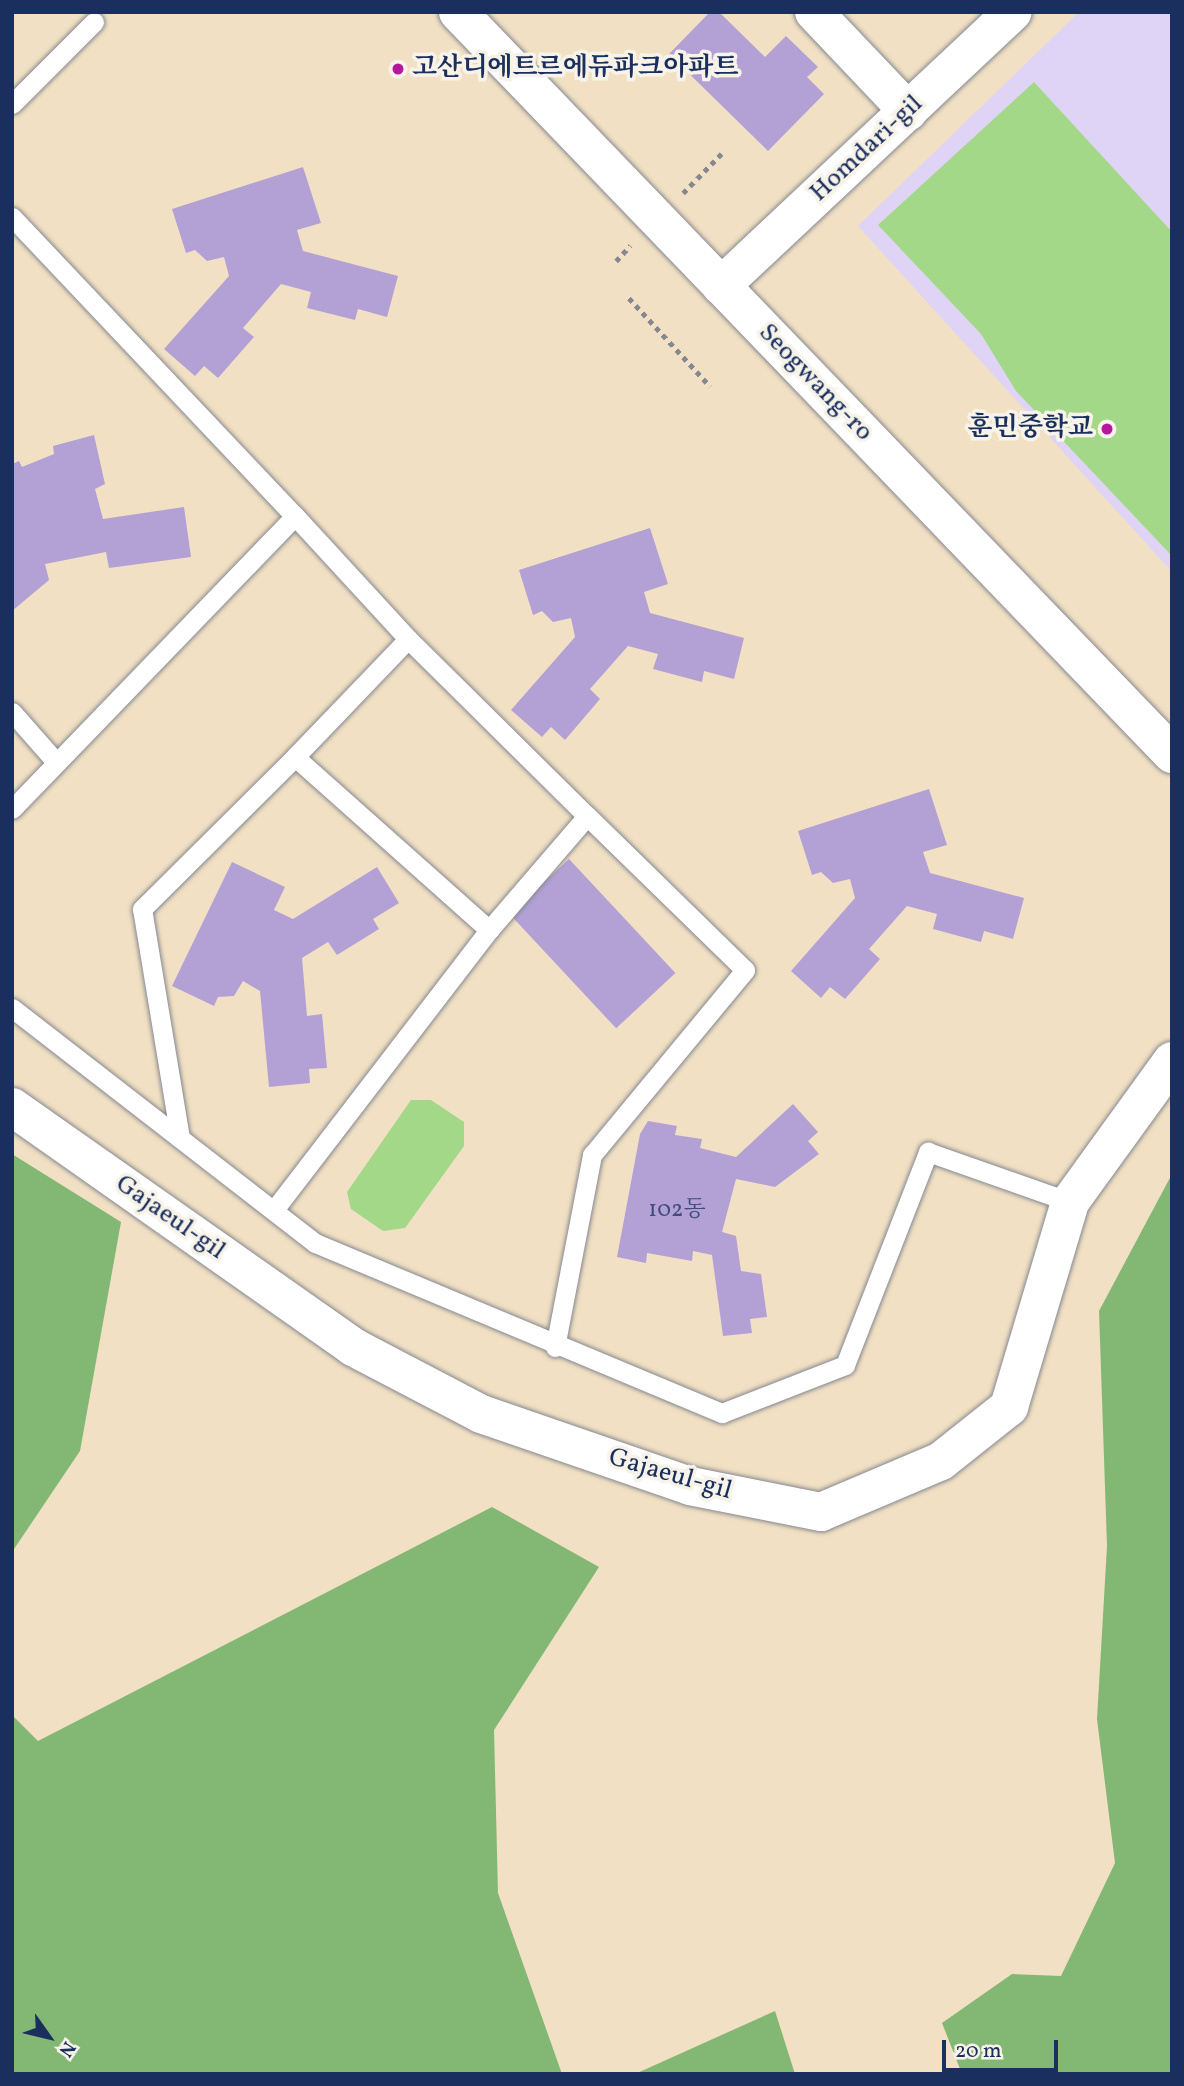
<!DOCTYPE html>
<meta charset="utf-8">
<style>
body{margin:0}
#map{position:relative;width:1184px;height:2086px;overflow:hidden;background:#f1e0c3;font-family:Vollkorn,"Noto Serif KR",serif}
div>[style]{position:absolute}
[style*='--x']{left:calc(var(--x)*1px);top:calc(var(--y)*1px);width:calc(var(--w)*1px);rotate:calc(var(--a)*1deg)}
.built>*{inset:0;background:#dfd4f5}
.green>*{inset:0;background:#a3d888}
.forest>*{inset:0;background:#82b874}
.building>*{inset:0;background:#b3a1d6;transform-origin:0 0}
.path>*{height:4.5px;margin-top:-2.25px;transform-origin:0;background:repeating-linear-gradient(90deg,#868890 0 5px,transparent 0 10px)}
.roads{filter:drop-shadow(0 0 2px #868890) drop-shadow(0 0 2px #868890)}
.service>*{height:19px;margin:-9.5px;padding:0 9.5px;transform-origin:9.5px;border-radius:9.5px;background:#fff}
.minor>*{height:38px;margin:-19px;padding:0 19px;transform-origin:19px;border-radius:19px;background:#fff}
.tertiary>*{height:38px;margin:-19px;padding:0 19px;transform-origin:19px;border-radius:19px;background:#fff}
.dots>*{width:19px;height:19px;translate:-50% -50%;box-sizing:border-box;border:4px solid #f7f3e8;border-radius:50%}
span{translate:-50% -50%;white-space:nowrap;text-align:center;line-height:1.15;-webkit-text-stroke:7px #f7f3e8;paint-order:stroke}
.number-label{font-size:23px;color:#414c7c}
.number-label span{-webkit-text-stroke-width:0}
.poi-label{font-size:26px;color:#1b2f5e;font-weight:700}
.left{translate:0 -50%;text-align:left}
.right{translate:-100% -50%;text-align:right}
.street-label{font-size:26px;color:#1b2f5e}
.frame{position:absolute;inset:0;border:14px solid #1b2f5e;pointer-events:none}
.north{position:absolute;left:14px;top:2002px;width:70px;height:70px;-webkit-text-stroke:5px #f7f3e8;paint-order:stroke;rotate:124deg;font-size:19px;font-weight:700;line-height:28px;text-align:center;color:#1b2f5e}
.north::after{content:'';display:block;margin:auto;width:24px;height:32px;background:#1b2f5e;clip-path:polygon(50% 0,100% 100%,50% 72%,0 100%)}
.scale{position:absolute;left:942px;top:2040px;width:116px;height:32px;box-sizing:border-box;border:4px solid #1b2f5e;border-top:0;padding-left:9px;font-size:21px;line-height:24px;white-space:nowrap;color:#1b2f5e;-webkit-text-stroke:5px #f7f3e8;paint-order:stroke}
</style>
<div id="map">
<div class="built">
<i style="clip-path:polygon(1079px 12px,1172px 12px,1172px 572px,858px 226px)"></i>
</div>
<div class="green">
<i style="clip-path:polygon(1034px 82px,1172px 232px,1172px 556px,1016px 391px,981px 334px,878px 225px)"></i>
<i style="clip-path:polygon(411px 1100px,431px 1100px,464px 1122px,464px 1146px,405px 1228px,383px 1231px,351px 1209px,347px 1192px)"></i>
</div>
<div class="forest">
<i style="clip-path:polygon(12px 1154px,121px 1222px,80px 1451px,12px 1552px)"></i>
<i style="clip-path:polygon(1172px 1174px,1172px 2074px,962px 2074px,942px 2023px,1012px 1974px,1061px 1976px,1115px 1863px,1097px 1719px,1107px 1546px,1099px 1311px)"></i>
<i style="clip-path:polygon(492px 1507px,599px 1567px,494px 1730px,498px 1893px,562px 2074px,12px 2074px,12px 1715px,38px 1741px)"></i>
<i style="clip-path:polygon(775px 2011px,795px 2074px,635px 2074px)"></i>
</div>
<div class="building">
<i style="clip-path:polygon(710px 12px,719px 12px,765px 57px,786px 36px,818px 67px,807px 77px,824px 94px,768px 151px,669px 54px)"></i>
<i style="clip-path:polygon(303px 167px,321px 223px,297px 230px,303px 251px,398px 276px,387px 317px,358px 309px,355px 320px,307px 308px,311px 292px,281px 284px,243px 328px,254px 337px,218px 378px,204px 366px,195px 376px,164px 349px,229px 276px,224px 257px,207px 261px,195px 250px,186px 253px,172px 209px)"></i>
<i style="clip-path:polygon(94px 435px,105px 484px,95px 489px,103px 519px,184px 507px,191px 557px,109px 568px,106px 552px,45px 564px,49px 580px,12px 611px,12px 464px,19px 461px,22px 467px,54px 454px,53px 446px)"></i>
<i style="clip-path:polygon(650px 528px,668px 584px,644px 592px,650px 613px,744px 638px,734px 679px,704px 671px,702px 682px,653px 669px,658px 654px,628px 646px,590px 689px,600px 699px,565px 740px,551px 727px,542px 737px,511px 710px,575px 637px,571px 618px,553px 622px,542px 611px,533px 615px,519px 570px)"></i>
<i style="clip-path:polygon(929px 789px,947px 845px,923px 852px,930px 873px,1024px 898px,1013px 939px,984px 931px,981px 942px,933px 929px,937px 914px,907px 906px,869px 949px,880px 959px,845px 999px,830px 987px,821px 998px,791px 971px,855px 898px,850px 879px,833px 883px,821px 872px,812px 875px,798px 831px)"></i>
<i style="left:569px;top:859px;width:156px;height:81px;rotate:47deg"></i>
<i style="clip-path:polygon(232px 862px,285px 887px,274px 910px,293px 919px,377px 867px,399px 903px,373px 919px,379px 929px,337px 955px,328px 942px,302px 958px,307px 1016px,322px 1014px,327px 1068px,309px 1069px,310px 1083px,269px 1087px,260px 991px,243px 981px,234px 996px,218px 997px,214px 1006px,172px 986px)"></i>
<i style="clip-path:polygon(793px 1104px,818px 1132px,808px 1141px,819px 1154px,775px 1187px,736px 1179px,722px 1232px,736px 1236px,741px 1271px,761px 1274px,767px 1317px,750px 1319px,752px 1333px,723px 1336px,712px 1255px,693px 1251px,692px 1261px,647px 1253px,646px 1263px,617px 1257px,640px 1134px,648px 1121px,677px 1126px,675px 1135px,702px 1139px,700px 1148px,736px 1157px)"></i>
</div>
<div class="path">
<i style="--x:683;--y:193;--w:59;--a:-45.7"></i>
<i style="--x:616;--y:261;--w:21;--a:-47"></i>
<i style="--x:629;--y:298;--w:120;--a:47.4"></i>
</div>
<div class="roads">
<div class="service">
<i style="--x:12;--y:104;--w:116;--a:-45"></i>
<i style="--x:12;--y:217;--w:412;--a:46.6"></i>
<i style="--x:295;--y:516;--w:407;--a:134"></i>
<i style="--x:295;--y:516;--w:167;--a:47.4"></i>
<i style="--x:12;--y:712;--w:67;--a:48.7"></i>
<i style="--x:12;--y:1008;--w:383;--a:37.8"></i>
<i style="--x:315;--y:1243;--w:441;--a:22.7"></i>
<i style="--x:722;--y:1413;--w:132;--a:-21.3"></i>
<i style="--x:845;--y:1365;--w:229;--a:-68.7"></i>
<i style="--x:928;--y:1152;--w:151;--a:19.4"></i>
<i style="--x:180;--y:1138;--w:232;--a:-99.4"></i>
<i style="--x:142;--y:909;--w:216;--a:-44.8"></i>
<i style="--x:274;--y:1210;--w:353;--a:-52.5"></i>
<i style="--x:489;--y:930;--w:150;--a:-49.3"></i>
<i style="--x:587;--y:816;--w:252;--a:-135.3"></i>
<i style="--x:408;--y:639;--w:163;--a:133.8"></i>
<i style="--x:295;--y:757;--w:260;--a:41.7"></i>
<i style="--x:555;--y:1347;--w:196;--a:-79.1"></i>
<i style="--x:592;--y:1155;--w:240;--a:-50.4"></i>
<i style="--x:745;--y:970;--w:221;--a:-135.7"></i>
</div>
<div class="minor">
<i style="--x:814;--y:12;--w:137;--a:46.5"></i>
<i style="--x:721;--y:286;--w:400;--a:-43.2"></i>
<i style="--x:12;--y:1107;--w:417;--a:35.1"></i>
<i style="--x:353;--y:1347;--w:144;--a:27.6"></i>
<i style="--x:481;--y:1414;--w:221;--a:19"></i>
<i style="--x:690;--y:1486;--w:134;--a:11.2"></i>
<i style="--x:821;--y:1512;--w:130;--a:-23"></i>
<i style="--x:941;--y:1461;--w:87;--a:-38.5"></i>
<i style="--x:1009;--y:1407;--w:214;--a:-73.4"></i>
<i style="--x:1070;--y:1202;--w:174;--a:-54.1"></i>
</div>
<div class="tertiary">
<i style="--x:458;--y:12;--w:1030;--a:46.1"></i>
</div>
</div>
<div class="dots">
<i style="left:398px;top:69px;background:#b5179e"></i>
<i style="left:1107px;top:429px;background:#b5179e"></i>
</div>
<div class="number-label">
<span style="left:677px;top:1210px">102동</span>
</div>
<div class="poi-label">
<span class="left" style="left:412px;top:69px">고산디에트르에듀파크아파트</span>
<span class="right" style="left:1093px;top:429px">훈민중학교</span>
</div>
<div class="street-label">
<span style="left:867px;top:149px;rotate:-43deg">Homdari-gil</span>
<span style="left:815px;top:383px;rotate:46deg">Seogwang-ro</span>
<span style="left:170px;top:1218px;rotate:35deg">Gajaeul-gil</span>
<span style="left:670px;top:1475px;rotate:16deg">Gajaeul-gil</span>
</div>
<div class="frame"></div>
<div class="north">N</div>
<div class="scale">20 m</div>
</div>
